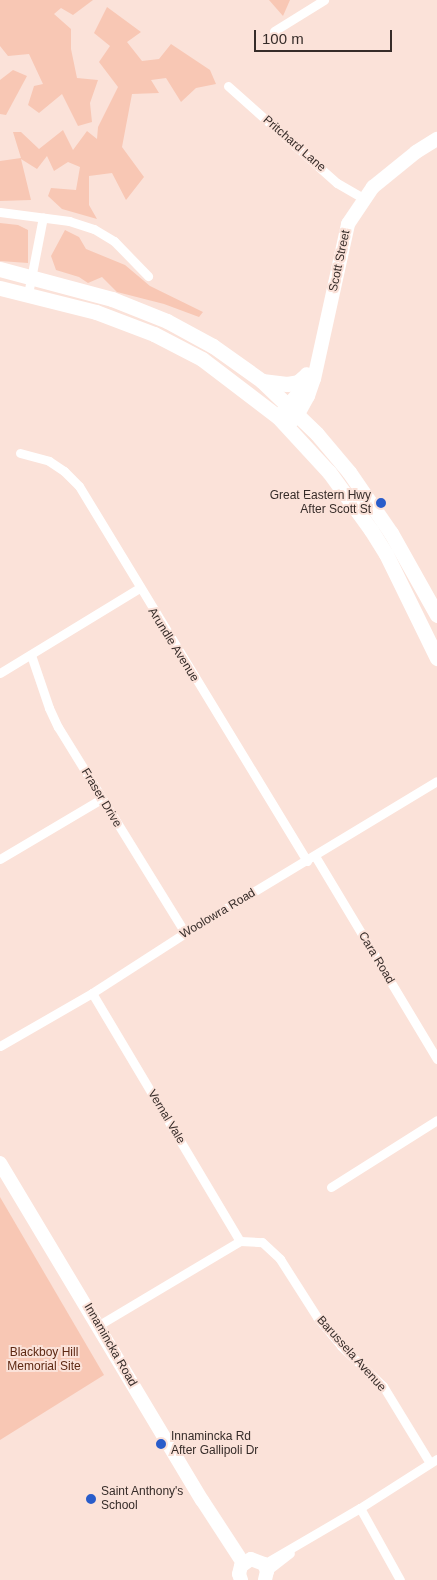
<!DOCTYPE html>
<style>
body{margin:0}
#map{position:relative;width:437px;height:1580px;overflow:hidden;background:#fbe2d9;font-family:Arial,sans-serif}
div>[style]{position:absolute}
[style*='--x']{left:calc(var(--x)*1px);top:calc(var(--y)*1px);width:calc(var(--w)*1px);rotate:calc(var(--a)*1deg)}
.green>*{inset:0;background:#f8c7b4}
.minor>*{height:9px;margin:-4.5px;padding:0 4.5px;transform-origin:4.5px;border-radius:4.5px;background:#fff}
.secondary>*{height:14px;margin:-7px;padding:0 7px;transform-origin:7px;border-radius:7px;background:#fff}
.trunk>*{height:15px;margin:-7.5px;padding:0 7.5px;transform-origin:7.5px;border-radius:7.5px;background:#fff}
.dots>*{width:14px;height:14px;translate:-50% -50%;box-sizing:border-box;border:2px solid #fbe2d9;border-radius:50%}
span{translate:-50% -50%;white-space:nowrap;text-align:center;line-height:1.15;-webkit-text-stroke:4px #fbe2d9;paint-order:stroke}
.street-label{font-size:12px;color:#362c29}
.poi-label{font-size:12px;color:#362c29}
.right{translate:-100% -50%;text-align:right}
.left{translate:0 -50%;text-align:left}
.park-label{font-size:12px;color:#5d2812}
.scale{position:absolute;left:254px;top:30px;width:138px;height:22px;box-sizing:border-box;border:2px solid #362c29;border-top:0;padding-left:6px;font-size:15px;line-height:18px;white-space:nowrap;color:#362c29;-webkit-text-stroke:4px #fbe2d9;paint-order:stroke}
</style>
<div id="map">
<div class="green">
<i style="clip-path:polygon(0 0,93px 0,73px 15px,61px 8px,54px 14px,71px 29px,71px 49px,77px 78px,98px 80px,90px 103px,92px 122px,78px 126px,62px 94px,39px 113px,28px 105px,34px 86px,43px 84px,29px 54px,8px 56px,0 46px)"></i>
<i style="clip-path:polygon(269px 0,290px 0,283px 16px)"></i>
<i style="clip-path:polygon(107px 7px,141px 32px,127px 42px,142px 61px,159px 59px,171px 44px,210px 70px,216px 84px,196px 88px,181px 102px,166px 78px,151px 80px,159px 93px,132px 94px,122px 147px,144px 177px,126px 200px,112px 173px,89px 176px,89px 205px,97px 219px,62px 209px,48px 196px,51px 188px,76px 190px,80px 167px,68px 162px,54px 171px,47px 156px,37px 169px,21px 159px,31px 200px,0 201px,0 161px,21px 158px,13px 132px,21px 132px,39px 149px,63px 130px,73px 150px,87px 131px,97px 139px,98px 127px,118px 87px,99px 62px,110px 46px,94px 33px)"></i>
<i style="clip-path:polygon(13px 70px,27px 76px,6px 115px,0 114px,0 80px)"></i>
<i style="clip-path:polygon(0 223px,18px 225px,28px 230px,28px 263px,0 261px)"></i>
<i style="clip-path:polygon(65px 230px,79px 237px,86px 249px,125px 265px,150px 286px,203px 312px,199px 317px,164px 304px,117px 292px,102px 277px,88px 283px,79px 277px,56px 270px,51px 256px)"></i>
<i style="clip-path:polygon(0 1197px,104px 1375px,0 1440px)"></i>
</div>
<div class="minor">
<i style="--x:274;--y:31;--w:59;--a:-31.8"></i>
<i style="--x:228;--y:86;--w:146;--a:41.7"></i>
<i style="--x:337;--y:183;--w:30;--a:30"></i>
<i style="--x:0;--y:212;--w:70;--a:7.4"></i>
<i style="--x:69;--y:221;--w:26;--a:18"></i>
<i style="--x:94;--y:229;--w:23;--a:31"></i>
<i style="--x:114;--y:241;--w:49;--a:45.8"></i>
<i style="--x:28;--y:294;--w:78;--a:-79"></i>
<i style="--x:20;--y:453;--w:30;--a:15"></i>
<i style="--x:49;--y:461;--w:18;--a:34"></i>
<i style="--x:64;--y:471;--w:21;--a:45"></i>
<i style="--x:79;--y:486;--w:439;--a:58.7"></i>
<i style="--x:31;--y:655;--w:56;--a:71.2"></i>
<i style="--x:49;--y:708;--w:21;--a:65"></i>
<i style="--x:58;--y:727;--w:242;--a:58.3"></i>
<i style="--x:0;--y:673;--w:163;--a:-31.4"></i>
<i style="--x:315;--y:856;--w:237;--a:59"></i>
<i style="--x:0;--y:859;--w:117;--a:-30.7"></i>
<i style="--x:92;--y:993;--w:289;--a:59.2"></i>
<i style="--x:0;--y:1046;--w:106;--a:-29.9"></i>
<i style="--x:92;--y:993;--w:111;--a:-32.8"></i>
<i style="--x:185;--y:933;--w:294;--a:-31.1"></i>
<i style="--x:331;--y:1187;--w:125;--a:-32.3"></i>
<i style="--x:240;--y:1241;--w:22;--a:3"></i>
<i style="--x:262;--y:1242;--w:25;--a:43"></i>
<i style="--x:280;--y:1259;--w:69;--a:57.5"></i>
<i style="--x:317;--y:1317;--w:38;--a:50"></i>
<i style="--x:341;--y:1346;--w:58;--a:43.6"></i>
<i style="--x:383;--y:1386;--w:90;--a:58.6"></i>
<i style="--x:99;--y:1325;--w:164;--a:-30.8"></i>
<i style="--x:360;--y:1508;--w:82;--a:60.9"></i>
<i style="--x:264;--y:1564;--w:111;--a:-30.3"></i>
<i style="--x:360;--y:1508;--w:91;--a:-32.5"></i>
<i style="--x:267;--y:1571;--w:29;--a:-38"></i>
</div>
<div class="secondary">
<i style="--x:281;--y:414;--w:25;--a:-50"></i>
<i style="--x:297;--y:395;--w:23;--a:-65"></i>
<i style="--x:291;--y:422;--w:11;--a:-49"></i>
<i style="--x:298;--y:414;--w:21;--a:-61"></i>
<i style="--x:308;--y:396;--w:18;--a:-71"></i>
<i style="--x:314;--y:379;--w:159;--a:-77.6"></i>
<i style="--x:348;--y:224;--w:45;--a:-56"></i>
<i style="--x:373;--y:187;--w:55;--a:-39.1"></i>
<i style="--x:416;--y:152;--w:25;--a:-32"></i>
<i style="--x:0;--y:1163;--w:393;--a:59.1"></i>
<i style="--x:202;--y:1500;--w:75;--a:56.9"></i>
<i style="--x:241;--y:1580;--w:6;--a:-108"></i>
<i style="--x:239;--y:1574;--w:8;--a:-76"></i>
<i style="--x:241;--y:1566;--w:12;--a:-35"></i>
<i style="--x:251;--y:1559;--w:14;--a:21"></i>
<i style="--x:264;--y:1564;--w:8;--a:67"></i>
<i style="--x:267;--y:1571;--w:9;--a:103"></i>
</div>
<div class="trunk">
<i style="--x:0;--y:269;--w:116;--a:15"></i>
<i style="--x:112;--y:299;--w:59;--a:21.8"></i>
<i style="--x:167;--y:321;--w:52;--a:28.5"></i>
<i style="--x:213;--y:346;--w:60;--a:35.5"></i>
<i style="--x:262;--y:381;--w:76;--a:43.9"></i>
<i style="--x:317;--y:434;--w:50;--a:49.9"></i>
<i style="--x:349;--y:472;--w:74;--a:55.5"></i>
<i style="--x:391;--y:533;--w:94;--a:60.7"></i>
<i style="--x:0;--y:288;--w:99;--a:14"></i>
<i style="--x:96;--y:312;--w:62;--a:20.8"></i>
<i style="--x:154;--y:334;--w:54;--a:27.5"></i>
<i style="--x:202;--y:359;--w:96;--a:37.3"></i>
<i style="--x:278;--y:417;--w:75;--a:47.2"></i>
<i style="--x:329;--y:472;--w:72;--a:54.1"></i>
<i style="--x:371;--y:530;--w:28;--a:58"></i>
<i style="--x:386;--y:554;--w:116;--a:63.9"></i>
<i style="--x:262;--y:381;--w:25;--a:7"></i>
<i style="--x:287;--y:384;--w:11;--a:-10"></i>
<i style="--x:298;--y:382;--w:11;--a:-41"></i>
</div>
<div class="dots">
<i style="left:381px;top:503px;background:#295cca"></i>
<i style="left:161px;top:1444px;background:#295cca"></i>
<i style="left:91px;top:1499px;background:#295cca"></i>
</div>
<div class="street-label">
<span style="left:294px;top:144px;rotate:41deg">Pritchard Lane</span>
<span style="left:340px;top:261px;rotate:-78deg">Scott Street</span>
<span style="left:173px;top:645px;rotate:58deg">Arundle Avenue</span>
<span style="left:101px;top:798px;rotate:59deg">Fraser Drive</span>
<span style="left:218px;top:914px;rotate:-31deg">Woolowra Road</span>
<span style="left:376px;top:958px;rotate:59deg">Cara Road</span>
<span style="left:166px;top:1117px;rotate:59deg">Vernal Vale</span>
<span style="left:110px;top:1345px;rotate:60deg">Innamincka Road</span>
<span style="left:351px;top:1354px;rotate:48deg">Barussela Avenue</span>
</div>
<div class="poi-label">
<span class="right" style="left:371px;top:503px">Great Eastern Hwy<br>After Scott St</span>
<span class="left" style="left:171px;top:1444px">Innamincka Rd<br>After Gallipoli Dr</span>
<span class="left" style="left:101px;top:1499px">Saint Anthony's<br>School</span>
</div>
<div class="park-label">
<span style="left:44px;top:1360px">Blackboy Hill<br>Memorial Site</span>
</div>
<div class="scale">100 m</div>
</div>
